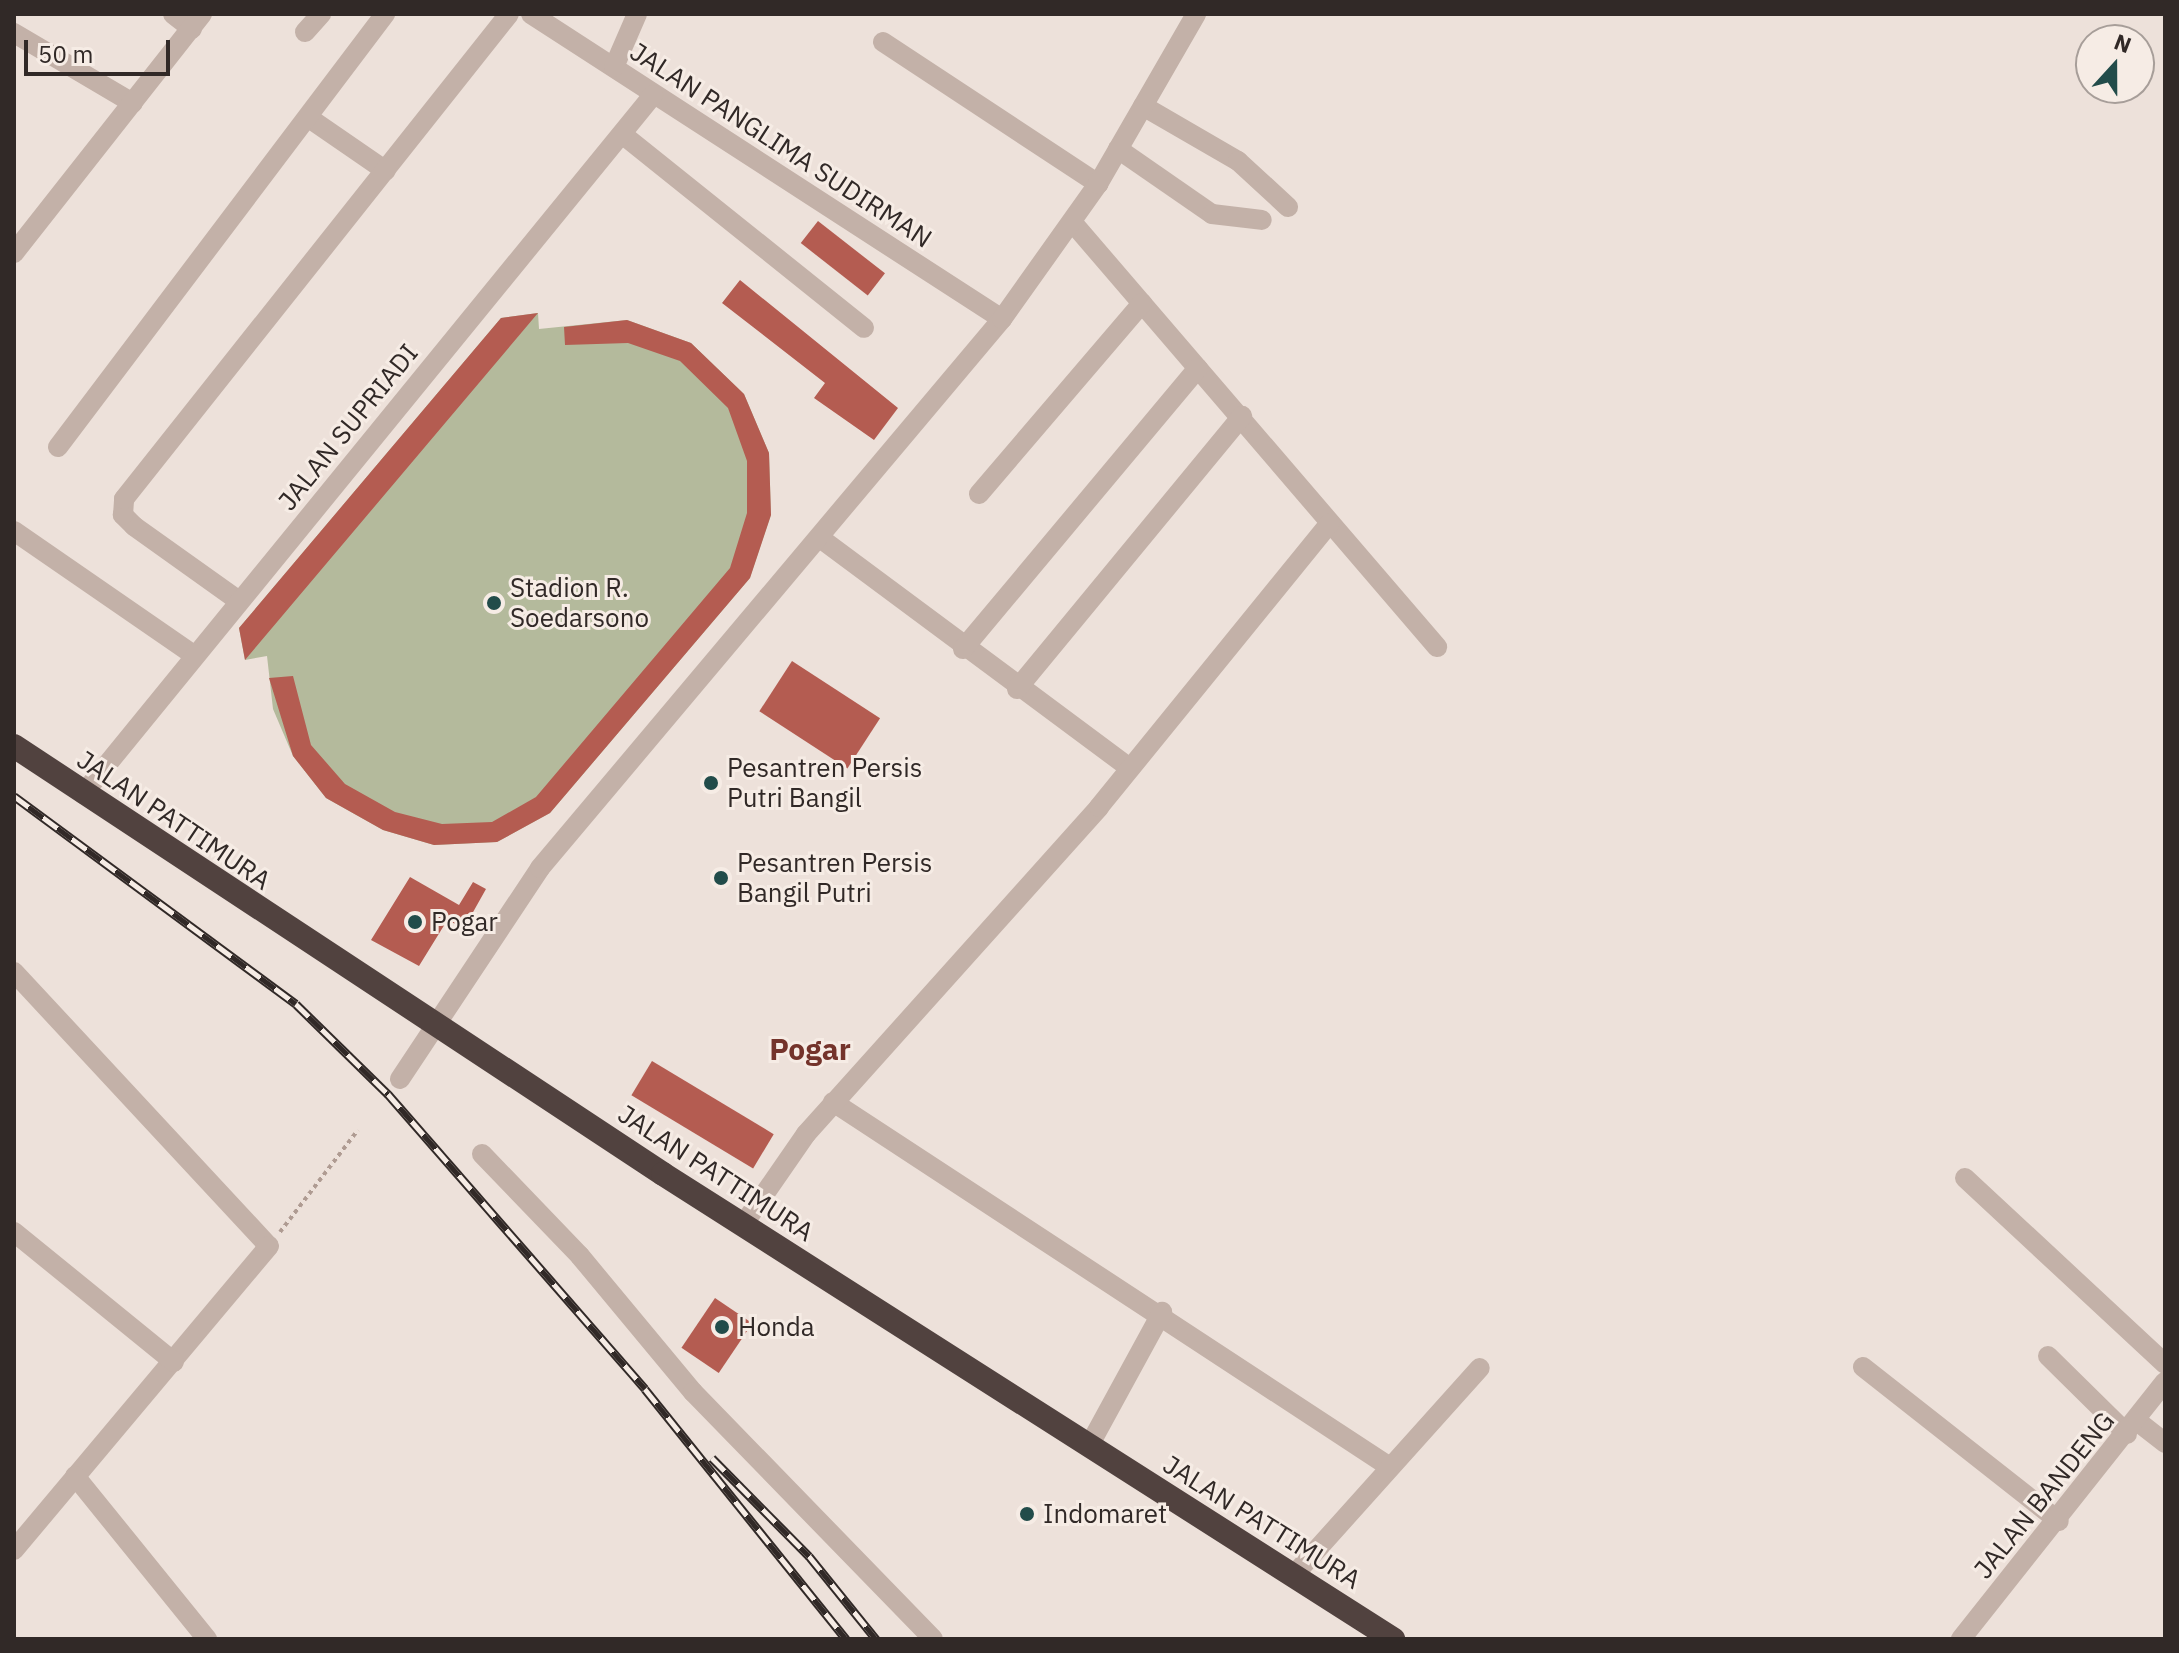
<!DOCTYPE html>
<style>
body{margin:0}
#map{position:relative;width:2179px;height:1653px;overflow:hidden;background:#ede1da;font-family:"IBM Plex Sans",sans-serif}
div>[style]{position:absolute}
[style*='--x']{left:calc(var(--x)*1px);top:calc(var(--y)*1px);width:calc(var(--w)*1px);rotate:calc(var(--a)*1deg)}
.green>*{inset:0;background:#b4ba9c}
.building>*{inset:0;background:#b45c51;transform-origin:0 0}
.path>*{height:4px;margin-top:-2px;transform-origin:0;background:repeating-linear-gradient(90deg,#af9b92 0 4px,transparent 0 8px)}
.minor>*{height:20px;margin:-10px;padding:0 10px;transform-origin:10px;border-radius:10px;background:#c3b1a8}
.highway>*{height:24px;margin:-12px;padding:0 12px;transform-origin:12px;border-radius:12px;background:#51423f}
.rail>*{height:9px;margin-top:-4.5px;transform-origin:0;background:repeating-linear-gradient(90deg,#f6ece5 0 18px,#312927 0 36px);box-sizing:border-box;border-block:2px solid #312927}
.dots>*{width:22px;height:22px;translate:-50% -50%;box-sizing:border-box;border:4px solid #f6ece5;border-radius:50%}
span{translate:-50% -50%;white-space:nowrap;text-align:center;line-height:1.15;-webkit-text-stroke:6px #f6ece5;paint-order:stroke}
.street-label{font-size:26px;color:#312927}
.poi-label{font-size:26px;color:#312927}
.left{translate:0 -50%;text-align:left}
.quarter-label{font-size:30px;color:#74332b;font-weight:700}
.frame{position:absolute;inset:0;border:16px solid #312927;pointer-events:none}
.north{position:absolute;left:2075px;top:24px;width:80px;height:80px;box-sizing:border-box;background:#f6ece5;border:2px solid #a79e99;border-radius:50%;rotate:21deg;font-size:22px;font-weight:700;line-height:32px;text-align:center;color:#312927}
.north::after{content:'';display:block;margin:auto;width:28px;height:36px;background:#224c4a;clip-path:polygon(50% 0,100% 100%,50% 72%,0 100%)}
.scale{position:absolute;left:24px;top:40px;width:146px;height:36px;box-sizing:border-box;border:4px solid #312927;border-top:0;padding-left:10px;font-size:24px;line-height:28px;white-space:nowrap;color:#312927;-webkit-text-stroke:6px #f6ece5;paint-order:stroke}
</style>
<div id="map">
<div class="green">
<i style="clip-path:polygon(538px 313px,539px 329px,627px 320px,691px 343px,744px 394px,769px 453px,771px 515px,750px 578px,550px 813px,497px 842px,434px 845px,383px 830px,326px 798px,293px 756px,273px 709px,267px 656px,245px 660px,239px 628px,501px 318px)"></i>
</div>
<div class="building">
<i style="left:818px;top:221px;width:85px;height:28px;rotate:38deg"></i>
<i style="clip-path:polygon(740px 280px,898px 408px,874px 440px,814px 398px,825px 383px,722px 303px)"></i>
<i style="clip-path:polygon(538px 313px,261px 641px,245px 660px,239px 628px,501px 318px)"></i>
<i style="clip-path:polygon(627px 320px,691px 343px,744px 394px,769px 453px,771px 515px,750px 578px,550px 813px,497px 842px,434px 845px,383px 830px,326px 798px,293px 756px,269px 678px,293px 676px,311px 745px,345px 784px,395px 812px,442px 824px,492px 822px,536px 797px,730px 568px,747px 513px,747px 461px,728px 408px,680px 361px,628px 343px,565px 345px,564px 327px)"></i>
<i style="left:792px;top:661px;width:105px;height:60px;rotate:33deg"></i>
<i style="clip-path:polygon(410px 877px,459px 905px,473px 882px,486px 889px,463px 930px,448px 919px,419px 966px,371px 940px)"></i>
<i style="left:652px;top:1061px;width:142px;height:40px;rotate:31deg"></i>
<i style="left:715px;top:1298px;width:45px;height:60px;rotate:34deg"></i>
</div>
<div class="path">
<i style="--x:280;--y:1232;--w:128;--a:-52.6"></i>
</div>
<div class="minor">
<i style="--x:173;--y:14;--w:24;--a:38"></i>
<i style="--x:531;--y:14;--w:561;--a:32.93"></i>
<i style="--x:305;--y:32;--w:24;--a:-48"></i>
<i style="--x:14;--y:33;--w:138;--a:30.5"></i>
<i style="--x:883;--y:42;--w:258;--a:33.4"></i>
<i style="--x:614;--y:67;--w:58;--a:-66.5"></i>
<i style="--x:1143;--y:106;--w:110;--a:30.1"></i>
<i style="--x:1238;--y:161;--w:68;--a:42.6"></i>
<i style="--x:309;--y:118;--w:93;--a:34.5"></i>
<i style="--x:622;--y:134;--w:310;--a:38.7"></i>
<i style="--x:1118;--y:149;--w:114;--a:34.7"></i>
<i style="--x:1212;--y:214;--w:50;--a:6.8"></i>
<i style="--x:1073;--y:223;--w:559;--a:49.35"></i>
<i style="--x:14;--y:253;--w:304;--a:-51.8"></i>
<i style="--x:58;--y:447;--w:543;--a:-52.94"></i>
<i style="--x:979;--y:494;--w:251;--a:-49.5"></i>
<i style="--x:14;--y:531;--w:219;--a:34.6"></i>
<i style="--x:820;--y:538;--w:382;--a:36.6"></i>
<i style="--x:239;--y:601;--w:129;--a:-144.5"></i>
<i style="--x:134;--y:526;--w:16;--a:-135"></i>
<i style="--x:123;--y:515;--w:16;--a:-86"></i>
<i style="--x:124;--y:499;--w:619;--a:-51.56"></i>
<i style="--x:963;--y:649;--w:366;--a:-50.1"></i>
<i style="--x:1017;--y:689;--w:354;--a:-50.5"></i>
<i style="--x:83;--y:794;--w:902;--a:-50.8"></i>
<i style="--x:14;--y:972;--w:374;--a:47.1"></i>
<i style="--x:269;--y:1246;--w:397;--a:130"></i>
<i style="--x:400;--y:1079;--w:253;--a:-56.4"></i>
<i style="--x:540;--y:868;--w:718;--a:-49.92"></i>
<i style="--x:1002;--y:319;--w:166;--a:-54.6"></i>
<i style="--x:1098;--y:184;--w:196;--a:-60"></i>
<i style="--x:833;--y:1102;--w:666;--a:33.24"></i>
<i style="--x:482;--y:1154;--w:141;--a:46.1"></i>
<i style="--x:580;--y:1256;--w:177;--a:50.3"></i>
<i style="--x:693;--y:1392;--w:344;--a:45.8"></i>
<i style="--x:1965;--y:1178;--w:273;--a:42.9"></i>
<i style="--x:743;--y:1225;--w:111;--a:-55.3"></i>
<i style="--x:806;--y:1134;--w:439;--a:-48.1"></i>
<i style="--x:1099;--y:807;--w:366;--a:-50.9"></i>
<i style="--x:14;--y:1232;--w:206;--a:39.1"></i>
<i style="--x:2048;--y:1356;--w:111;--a:44.6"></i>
<i style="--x:1863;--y:1367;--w:249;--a:38.2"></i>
<i style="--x:2137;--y:1421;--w:36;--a:38"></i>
<i style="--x:1089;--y:1446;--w:153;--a:-61.4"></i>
<i style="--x:75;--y:1476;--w:210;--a:51"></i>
<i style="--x:1294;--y:1575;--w:278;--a:-48.1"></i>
<i style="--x:1961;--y:1639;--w:328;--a:-51.6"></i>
</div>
<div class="highway">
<i style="--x:14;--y:746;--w:777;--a:33.4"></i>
<i style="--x:663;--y:1174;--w:866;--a:32.5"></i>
</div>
<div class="rail">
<i style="--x:14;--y:796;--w:350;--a:36.4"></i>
<i style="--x:296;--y:1004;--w:129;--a:44.4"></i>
<i style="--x:388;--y:1094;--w:391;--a:48.9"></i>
<i style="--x:645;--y:1389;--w:321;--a:51.2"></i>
<i style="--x:712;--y:1458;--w:138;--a:45.3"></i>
<i style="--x:809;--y:1556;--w:107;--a:51.1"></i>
</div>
<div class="dots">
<i style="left:494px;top:603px;background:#224c4a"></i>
<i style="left:711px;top:783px;background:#224c4a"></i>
<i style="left:721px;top:878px;background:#224c4a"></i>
<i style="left:415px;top:922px;background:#224c4a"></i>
<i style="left:722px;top:1327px;background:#224c4a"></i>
<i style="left:1027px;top:1514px;background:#224c4a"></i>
</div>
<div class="street-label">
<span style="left:781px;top:145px;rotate:33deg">JALAN PANGLIMA SUDIRMAN</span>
<span style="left:348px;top:427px;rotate:-51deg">JALAN SUPRIADI</span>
<span style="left:174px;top:820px;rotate:34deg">JALAN PATTIMURA</span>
<span style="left:716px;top:1173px;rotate:33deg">JALAN PATTIMURA</span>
<span style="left:2044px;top:1495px;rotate:-51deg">JALAN BANDENG</span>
<span style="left:1262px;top:1522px;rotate:32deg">JALAN PATTIMURA</span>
</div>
<div class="poi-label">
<span class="left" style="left:510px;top:603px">Stadion R.<br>Soedarsono</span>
<span class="left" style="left:727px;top:783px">Pesantren Persis<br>Putri Bangil</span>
<span class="left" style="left:737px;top:878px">Pesantren Persis<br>Bangil Putri</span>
<span class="left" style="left:431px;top:922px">Pogar</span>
<span class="left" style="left:738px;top:1327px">Honda</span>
<span class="left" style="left:1043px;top:1514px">Indomaret</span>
</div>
<div class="quarter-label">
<span style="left:810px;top:1049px">Pogar</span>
</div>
<div class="frame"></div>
<div class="north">N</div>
<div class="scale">50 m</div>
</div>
